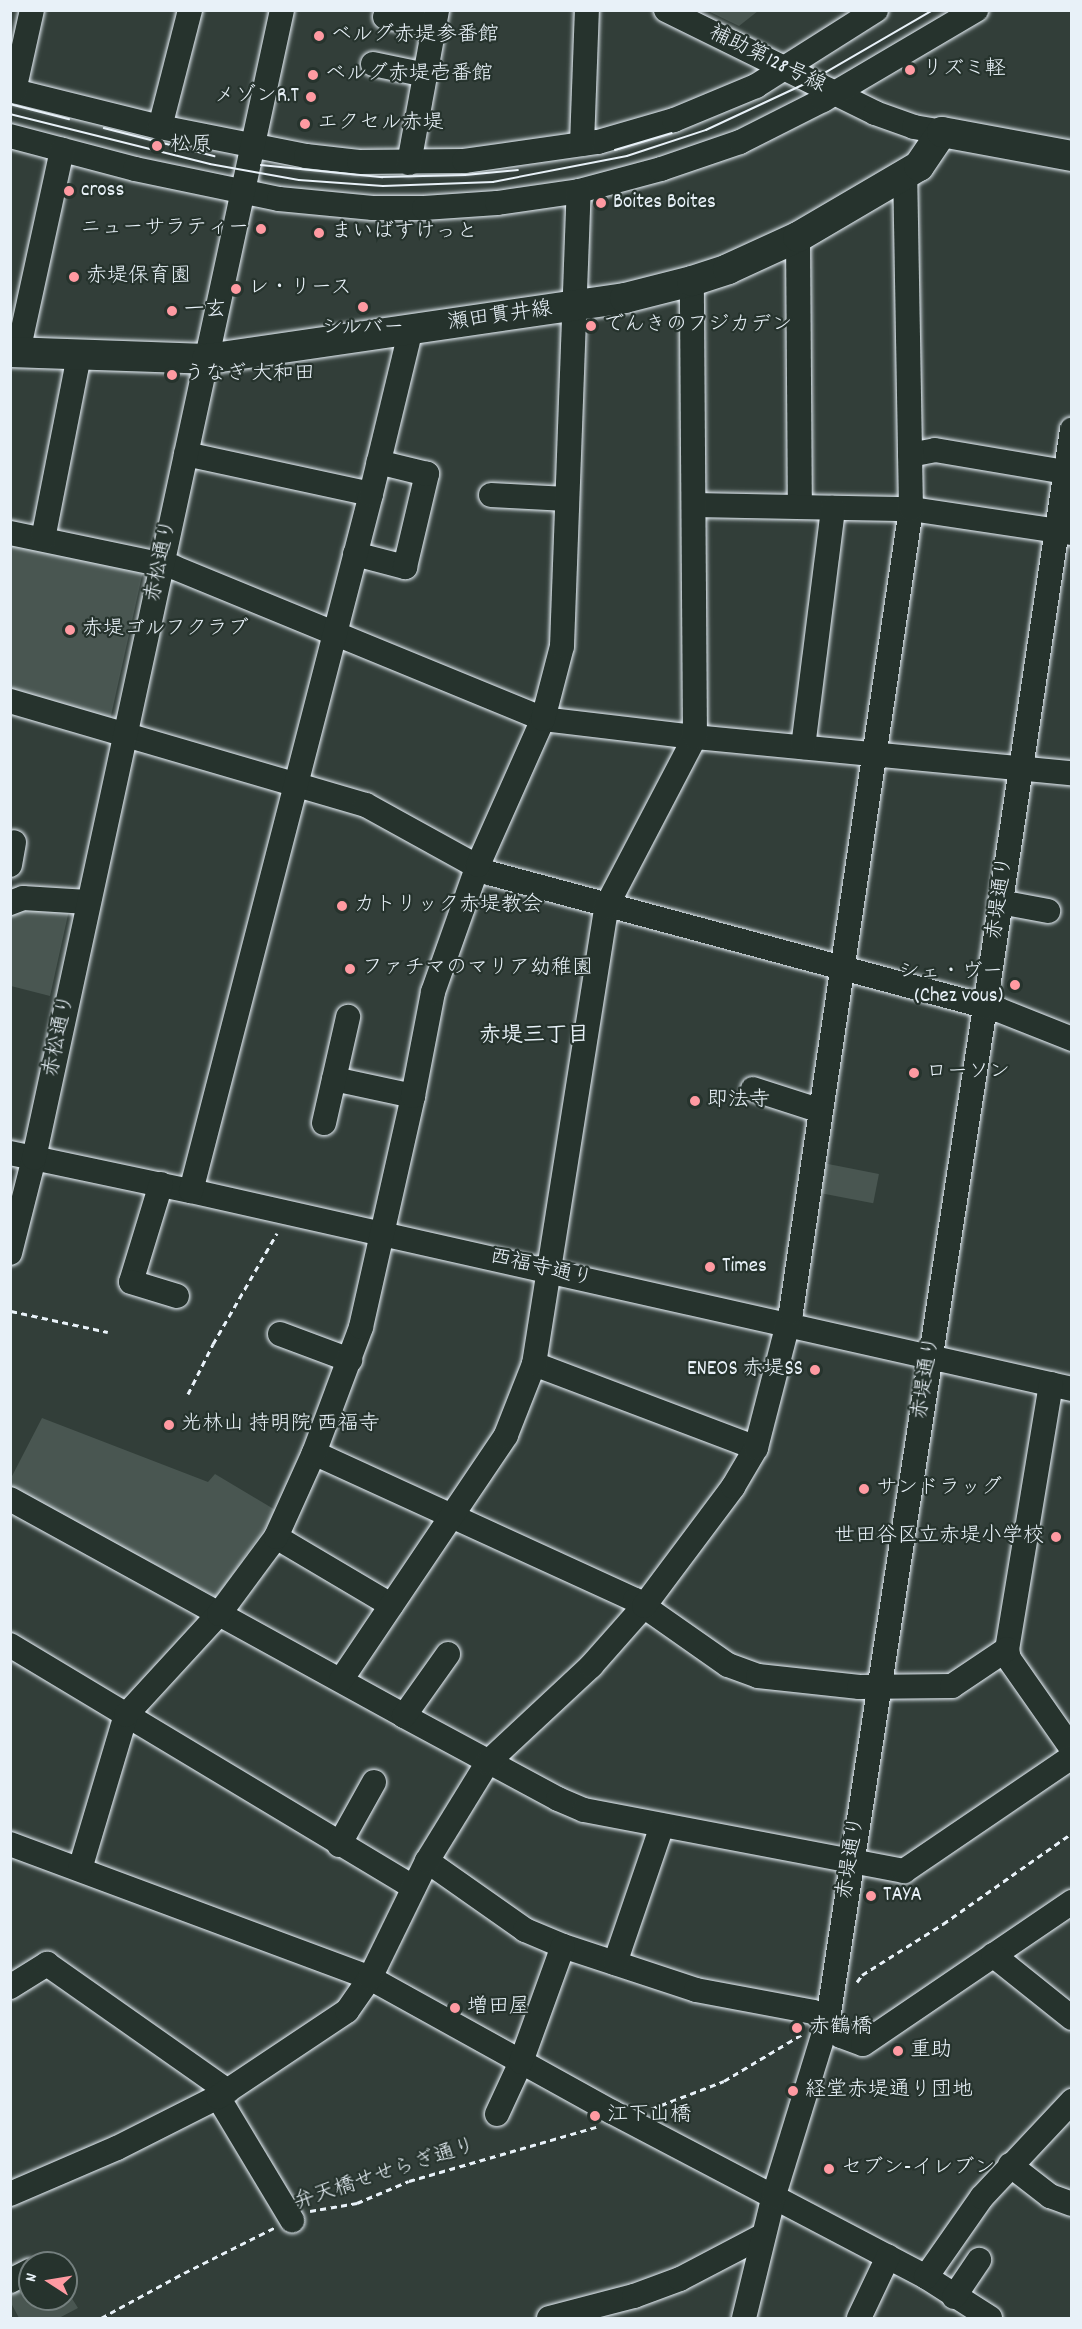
<!DOCTYPE html>
<meta charset="utf-8">
<style>
body{margin:0}
#map{position:relative;width:1082px;height:2329px;overflow:hidden;background:#323e39;font-family:Dekko,"Klee One",sans-serif}
div>[style]{position:absolute}
[style*='--x']{left:calc(var(--x)*1px);top:calc(var(--y)*1px);width:calc(var(--w)*1px);rotate:calc(var(--a)*1deg)}
.green>*{inset:0;background:#495651;transform-origin:0 0}
.path>*{height:3px;margin-top:-1.5px;transform-origin:0;background:repeating-linear-gradient(90deg,#e8f1f8 0 6px,transparent 0 10.5px)}
.roads{filter:drop-shadow(0 0 2px #e8f1f8) drop-shadow(0 0 2px #e8f1f8)}
.minor>*{height:24px;margin:-12px;padding:0 12px;transform-origin:12px;border-radius:12px;background:#26332d}
.major>*{height:30px;margin:-15px;padding:0 15px;transform-origin:15px;border-radius:15px;background:#26332d}
.tram>*{height:1.5px;margin:-0.75px;padding:0 0.75px;transform-origin:0.75px;border-radius:0.75px;background:#e8f1f8}
.dots>*{width:16px;height:16px;translate:-50% -50%;box-sizing:border-box;border:3px solid #26332d;border-radius:50%}
span{translate:-50% -50%;white-space:nowrap;text-align:center;line-height:1.15;-webkit-text-stroke:4.5px #26332d;paint-order:stroke}
.poi-label{font-size:21px;color:#e8f1f8}
.left{translate:0 -50%;text-align:left}
.right{translate:-100% -50%;text-align:right}
.street-label{font-size:21px;color:#e8f1f8}
.neighbourhood-label{font-size:22px;color:#e8f1f8;font-weight:700}
.frame{position:absolute;inset:0;border:12px solid #e8f1f8;pointer-events:none}
.north{position:absolute;left:18px;top:2251px;width:60px;height:60px;box-sizing:border-box;background:#26332d;border:2px solid #747f7e;border-radius:50%;rotate:282deg;font-size:16px;font-weight:700;line-height:24px;text-align:center;color:#e8f1f8}
.north::after{content:'';display:block;margin:auto;width:21px;height:27px;background:#ff9aa2;clip-path:polygon(50% 0,100% 100%,50% 72%,0 100%)}
</style>
<div id="map">
<div class="green">
<i style="clip-path:polygon(708px 11px,758px 10px,758px 11px,739px 26px)"></i>
<i style="clip-path:polygon(10px 540px,144px 567px,110px 720px,11px 692px)"></i>
<i style="clip-path:polygon(27px 907px,69px 910px,50px 996px,11px 986px,10px 914px)"></i>
<i style="left:823px;top:1163px;width:57px;height:30px;rotate:11deg"></i>
<i style="clip-path:polygon(42px 1418px,208px 1482px,215px 1474px,277px 1511px,216px 1597px,11px 1488px,10px 1480px)"></i>
<i style="clip-path:polygon(30px 2278px,30px 2299px,66px 2299px,66px 2289px,78px 2308px,59px 2318px,19px 2318px,11px 2303px,10px 2288px)"></i>
</div>
<div class="path">
<i style="--x:11;--y:1311;--w:99;--a:12.2"></i>
<i style="--x:188;--y:1394;--w:56;--a:-63.4"></i>
<i style="--x:213;--y:1344;--w:128;--a:-60"></i>
<i style="--x:857;--y:1982;--w:9;--a:-54"></i>
<i style="--x:862;--y:1975;--w:96;--a:-32.2"></i>
<i style="--x:943;--y:1924;--w:158;--a:-35.2"></i>
<i style="--x:651;--y:2109;--w:78;--a:-21"></i>
<i style="--x:724;--y:2081;--w:90;--a:-30.9"></i>
<i style="--x:310;--y:2211;--w:48;--a:-9.7"></i>
<i style="--x:357;--y:2203;--w:56;--a:-22.9"></i>
<i style="--x:409;--y:2181;--w:195;--a:-16.1"></i>
<i style="--x:101;--y:2318;--w:94;--a:-28.5"></i>
<i style="--x:184;--y:2273;--w:101;--a:-26.6"></i>
</div>
<div class="roads">
<div class="minor">
<i style="--x:666;--y:10;--w:233;--a:26.2"></i>
<i style="--x:875;--y:113;--w:41;--a:19.7"></i>
<i style="--x:914;--y:127;--w:28;--a:10"></i>
<i style="--x:385;--y:17;--w:50;--a:10.4"></i>
<i style="--x:373;--y:64;--w:54;--a:11.7"></i>
<i style="--x:10;--y:90;--w:154;--a:13.9"></i>
<i style="--x:160;--y:127;--w:149;--a:11.2"></i>
<i style="--x:306;--y:156;--w:53;--a:6.5"></i>
<i style="--x:359;--y:162;--w:105;--a:-0.5"></i>
<i style="--x:464;--y:161;--w:135;--a:-8.1"></i>
<i style="--x:598;--y:142;--w:79;--a:-16.1"></i>
<i style="--x:674;--y:120;--w:89;--a:-22.5"></i>
<i style="--x:756;--y:86;--w:142;--a:-32.3"></i>
<i style="--x:14;--y:91;--w:83;--a:-77.5"></i>
<i style="--x:160;--y:127;--w:121;--a:-75.6"></i>
<i style="--x:10;--y:136;--w:129;--a:14.8"></i>
<i style="--x:135;--y:169;--w:147;--a:11.8"></i>
<i style="--x:279;--y:199;--w:94;--a:5.5"></i>
<i style="--x:373;--y:208;--w:51;--a:0"></i>
<i style="--x:424;--y:208;--w:73;--a:-3.9"></i>
<i style="--x:497;--y:203;--w:83;--a:-8.3"></i>
<i style="--x:579;--y:191;--w:85;--a:-15"></i>
<i style="--x:661;--y:169;--w:83;--a:-18.9"></i>
<i style="--x:740;--y:142;--w:93;--a:-26.8"></i>
<i style="--x:823;--y:100;--w:178;--a:-30.5"></i>
<i style="--x:582;--y:144;--w:134;--a:-87.9"></i>
<i style="--x:409;--y:163;--w:156;--a:-79.6"></i>
<i style="--x:798;--y:237;--w:270;--a:89.6"></i>
<i style="--x:18;--y:352;--w:207;--a:-77.7"></i>
<i style="--x:186;--y:454;--w:189;--a:12.2"></i>
<i style="--x:910;--y:455;--w:25;--a:-11"></i>
<i style="--x:935;--y:450;--w:132;--a:9.6"></i>
<i style="--x:491;--y:495;--w:76;--a:3"></i>
<i style="--x:695;--y:505;--w:216;--a:1.1"></i>
<i style="--x:911;--y:509;--w:163;--a:8.5"></i>
<i style="--x:10;--y:533;--w:167;--a:11.8"></i>
<i style="--x:173;--y:567;--w:400;--a:22.3"></i>
<i style="--x:543;--y:719;--w:153;--a:6.8"></i>
<i style="--x:695;--y:737;--w:379;--a:5.5"></i>
<i style="--x:43;--y:539;--w:187;--a:-78.9"></i>
<i style="--x:355;--y:554;--w:52;--a:14.6"></i>
<i style="--x:405;--y:567;--w:96;--a:-76.7"></i>
<i style="--x:427;--y:474;--w:50;--a:-166.2"></i>
<i style="--x:10;--y:701;--w:371;--a:16.3"></i>
<i style="--x:366;--y:805;--w:141;--a:28.9"></i>
<i style="--x:489;--y:873;--w:528;--a:15.04"></i>
<i style="--x:999;--y:1010;--w:79;--a:21.7"></i>
<i style="--x:803;--y:747;--w:241;--a:-82.8"></i>
<i style="--x:10;--y:865;--w:23;--a:-80"></i>
<i style="--x:1000;--y:902;--w:49;--a:10.6"></i>
<i style="--x:10;--y:903;--w:14;--a:-21"></i>
<i style="--x:23;--y:898;--w:65;--a:3.5"></i>
<i style="--x:334;--y:1079;--w:81;--a:12.1"></i>
<i style="--x:753;--y:1089;--w:71;--a:17.9"></i>
<i style="--x:324;--y:1123;--w:109;--a:-77.2"></i>
<i style="--x:10;--y:1153;--w:185;--a:11.9"></i>
<i style="--x:191;--y:1191;--w:903;--a:12.67"></i>
<i style="--x:161;--y:1184;--w:102;--a:107"></i>
<i style="--x:131;--y:1282;--w:48;--a:16.9"></i>
<i style="--x:191;--y:1191;--w:720;--a:-75.52"></i>
<i style="--x:371;--y:494;--w:170;--a:-76.4"></i>
<i style="--x:10;--y:1253;--w:98;--a:-75.8"></i>
<i style="--x:34;--y:1158;--w:1174;--a:-77.81"></i>
<i style="--x:280;--y:1334;--w:75;--a:20.4"></i>
<i style="--x:534;--y:1364;--w:237;--a:20.7"></i>
<i style="--x:1051;--y:1384;--w:269;--a:99.4"></i>
<i style="--x:1007;--y:1649;--w:10;--a:79"></i>
<i style="--x:1009;--y:1659;--w:110;--a:55"></i>
<i style="--x:314;--y:1453;--w:353;--a:24.6"></i>
<i style="--x:635;--y:1600;--w:113;--a:35"></i>
<i style="--x:728;--y:1665;--w:32;--a:20"></i>
<i style="--x:758;--y:1676;--w:102;--a:6.2"></i>
<i style="--x:859;--y:1687;--w:93;--a:-0.6"></i>
<i style="--x:952;--y:1686;--w:66;--a:-33.9"></i>
<i style="--x:10;--y:1499;--w:450;--a:28.8"></i>
<i style="--x:404;--y:1716;--w:175;--a:28.3"></i>
<i style="--x:558;--y:1799;--w:28;--a:23"></i>
<i style="--x:584;--y:1810;--w:326;--a:10.8"></i>
<i style="--x:904;--y:1871;--w:203;--a:-34.2"></i>
<i style="--x:276;--y:1537;--w:134;--a:30.6"></i>
<i style="--x:10;--y:1645;--w:471;--a:31"></i>
<i style="--x:341;--y:1680;--w:295;--a:-56"></i>
<i style="--x:506;--y:1435;--w:76;--a:-68.5"></i>
<i style="--x:534;--y:1364;--w:463;--a:-81"></i>
<i style="--x:606;--y:907;--w:192;--a:-62.4"></i>
<i style="--x:695;--y:737;--w:456;--a:-90.4"></i>
<i style="--x:404;--y:1716;--w:76;--a:-54.6"></i>
<i style="--x:10;--y:1844;--w:384;--a:20.4"></i>
<i style="--x:370;--y:1978;--w:277;--a:29"></i>
<i style="--x:612;--y:2112;--w:355;--a:27.7"></i>
<i style="--x:926;--y:2277;--w:76;--a:32.6"></i>
<i style="--x:339;--y:1845;--w:72;--a:-60.9"></i>
<i style="--x:427;--y:1861;--w:120;--a:35.1"></i>
<i style="--x:525;--y:1930;--w:41;--a:22.8"></i>
<i style="--x:563;--y:1946;--w:140;--a:18.3"></i>
<i style="--x:696;--y:1990;--w:119;--a:10.6"></i>
<i style="--x:813;--y:2012;--w:17;--a:25"></i>
<i style="--x:828;--y:2019;--w:21;--a:53"></i>
<i style="--x:841;--y:2036;--w:23;--a:20"></i>
<i style="--x:863;--y:2044;--w:253;--a:-34.2"></i>
<i style="--x:80;--y:1869;--w:161;--a:-73.4"></i>
<i style="--x:126;--y:1715;--w:137;--a:-47.4"></i>
<i style="--x:219;--y:1614;--w:96;--a:-53.5"></i>
<i style="--x:276;--y:1537;--w:92;--a:-65.7"></i>
<i style="--x:314;--y:1453;--w:134;--a:-69.5"></i>
<i style="--x:361;--y:1327;--w:237;--a:-77.3"></i>
<i style="--x:413;--y:1096;--w:106;--a:-79.1"></i>
<i style="--x:433;--y:992;--w:135;--a:-70.5"></i>
<i style="--x:478;--y:865;--w:160;--a:-66"></i>
<i style="--x:543;--y:719;--w:75;--a:-75.4"></i>
<i style="--x:562;--y:646;--w:455;--a:-87.9"></i>
<i style="--x:993;--y:1955;--w:101;--a:38.6"></i>
<i style="--x:615;--y:1963;--w:145;--a:-71.1"></i>
<i style="--x:10;--y:1987;--w:44;--a:-31.9"></i>
<i style="--x:47;--y:1964;--w:221;--a:35.1"></i>
<i style="--x:218;--y:2097;--w:144;--a:59"></i>
<i style="--x:497;--y:2114;--w:57;--a:-65.2"></i>
<i style="--x:521;--y:2062;--w:123;--a:-70.1"></i>
<i style="--x:1010;--y:2165;--w:51;--a:37.8"></i>
<i style="--x:1050;--y:2196;--w:23;--a:20"></i>
<i style="--x:10;--y:2194;--w:116;--a:-23.3"></i>
<i style="--x:117;--y:2148;--w:113;--a:-26.8"></i>
<i style="--x:218;--y:2097;--w:155;--a:-33.7"></i>
<i style="--x:347;--y:2011;--w:40;--a:-55.1"></i>
<i style="--x:370;--y:1978;--w:130;--a:-64"></i>
<i style="--x:427;--y:1861;--w:116;--a:-58.4"></i>
<i style="--x:488;--y:1762;--w:141;--a:-43"></i>
<i style="--x:591;--y:1666;--w:80;--a:-48.5"></i>
<i style="--x:644;--y:1606;--w:149;--a:-53.2"></i>
<i style="--x:733;--y:1487;--w:45;--a:-59.5"></i>
<i style="--x:756;--y:1448;--w:140;--a:-75.6"></i>
<i style="--x:791;--y:1312;--w:812;--a:-81.5"></i>
<i style="--x:911;--y:509;--w:333;--a:-91"></i>
<i style="--x:926;--y:2277;--w:98;--a:-55"></i>
<i style="--x:982;--y:2197;--w:132;--a:-46.8"></i>
<i style="--x:10;--y:2281;--w:22;--a:-27"></i>
<i style="--x:954;--y:2297;--w:45;--a:-56"></i>
<i style="--x:549;--y:2318;--w:88;--a:-14.5"></i>
<i style="--x:634;--y:2296;--w:49;--a:-20.3"></i>
<i style="--x:680;--y:2279;--w:93;--a:-27.7"></i>
<i style="--x:744;--y:2318;--w:127;--a:-76.3"></i>
<i style="--x:774;--y:2195;--w:184;--a:-72.9"></i>
<i style="--x:828;--y:2019;--w:1024;--a:-81.18"></i>
<i style="--x:985;--y:1007;--w:584;--a:-81.43"></i>
<i style="--x:859;--y:2318;--w:68;--a:-64.6"></i>
</div>
<div class="major">
<i style="--x:10;--y:352;--w:197;--a:2"></i>
<i style="--x:207;--y:359;--w:422;--a:-8.3"></i>
<i style="--x:625;--y:298;--w:69;--a:-14.2"></i>
<i style="--x:692;--y:281;--w:38;--a:-18"></i>
<i style="--x:728;--y:269;--w:77;--a:-24.6"></i>
<i style="--x:798;--y:237;--w:140;--a:-30.4"></i>
<i style="--x:919;--y:166;--w:41;--a:-55.9"></i>
<i style="--x:942;--y:132;--w:132;--a:10.5"></i>
</div>
</div>
<div class="tram">
<i style="--x:10;--y:104;--w:61;--a:14.3"></i>
<i style="--x:10;--y:114;--w:206;--a:14"></i>
<i style="--x:210;--y:164;--w:90;--a:10.2"></i>
<i style="--x:299;--y:180;--w:84;--a:4.1"></i>
<i style="--x:383;--y:186;--w:110;--a:-2.1"></i>
<i style="--x:493;--y:182;--w:136;--a:-11"></i>
<i style="--x:627;--y:156;--w:83;--a:-18.2"></i>
<i style="--x:706;--y:130;--w:116;--a:-25"></i>
<i style="--x:811;--y:81;--w:141;--a:-30.2"></i>
<i style="--x:104;--y:128;--w:114;--a:14.3"></i>
<i style="--x:615;--y:150;--w:59;--a:-16.6"></i>
<i style="--x:261;--y:165;--w:122;--a:5.7"></i>
<i style="--x:382;--y:177;--w:83;--a:-1.4"></i>
<i style="--x:465;--y:175;--w:53;--a:-5.4"></i>
</div>
<div class="dots">
<i style="left:319px;top:36px;background:#ff9aa2"></i>
<i style="left:910px;top:70px;background:#ff9aa2"></i>
<i style="left:313px;top:75px;background:#ff9aa2"></i>
<i style="left:311px;top:97px;background:#ff9aa2"></i>
<i style="left:305px;top:124px;background:#ff9aa2"></i>
<i style="left:157px;top:146px;background:#ff9aa2"></i>
<i style="left:69px;top:191px;background:#ff9aa2"></i>
<i style="left:601px;top:203px;background:#ff9aa2"></i>
<i style="left:261px;top:229px;background:#ff9aa2"></i>
<i style="left:319px;top:233px;background:#ff9aa2"></i>
<i style="left:74px;top:277px;background:#ff9aa2"></i>
<i style="left:236px;top:289px;background:#ff9aa2"></i>
<i style="left:363px;top:307px;background:#ff9aa2"></i>
<i style="left:172px;top:311px;background:#ff9aa2"></i>
<i style="left:591px;top:326px;background:#ff9aa2"></i>
<i style="left:172px;top:375px;background:#ff9aa2"></i>
<i style="left:70px;top:630px;background:#ff9aa2"></i>
<i style="left:342px;top:906px;background:#ff9aa2"></i>
<i style="left:350px;top:969px;background:#ff9aa2"></i>
<i style="left:1015px;top:985px;background:#ff9aa2"></i>
<i style="left:914px;top:1073px;background:#ff9aa2"></i>
<i style="left:695px;top:1101px;background:#ff9aa2"></i>
<i style="left:710px;top:1267px;background:#ff9aa2"></i>
<i style="left:815px;top:1370px;background:#ff9aa2"></i>
<i style="left:169px;top:1425px;background:#ff9aa2"></i>
<i style="left:864px;top:1489px;background:#ff9aa2"></i>
<i style="left:1056px;top:1537px;background:#ff9aa2"></i>
<i style="left:871px;top:1896px;background:#ff9aa2"></i>
<i style="left:455px;top:2008px;background:#ff9aa2"></i>
<i style="left:797px;top:2028px;background:#ff9aa2"></i>
<i style="left:898px;top:2051px;background:#ff9aa2"></i>
<i style="left:793px;top:2091px;background:#ff9aa2"></i>
<i style="left:595px;top:2116px;background:#ff9aa2"></i>
<i style="left:829px;top:2169px;background:#ff9aa2"></i>
</div>
<div class="poi-label">
<span class="left" style="left:331px;top:36px">ベルグ赤堤参番館</span>
<span class="left" style="left:922px;top:70px">リズミ軽</span>
<span class="left" style="left:325px;top:75px">ベルグ赤堤壱番館</span>
<span class="right" style="left:299px;top:97px">メゾンR.T</span>
<span class="left" style="left:317px;top:124px">エクセル赤堤</span>
<span class="left" style="left:170px;top:146px">松原</span>
<span class="left" style="left:81px;top:191px">cross</span>
<span class="left" style="left:613px;top:203px">Boites Boites</span>
<span class="right" style="left:249px;top:229px">ニューサラティー</span>
<span class="left" style="left:331px;top:233px">まいばすけっと</span>
<span class="left" style="left:86px;top:277px">赤堤保育園</span>
<span class="left" style="left:248px;top:289px">レ・リース</span>
<span class="left" style="left:184px;top:311px">一玄</span>
<span class="left" style="left:603px;top:326px">でんきのフジカデン</span>
<span style="left:363px;top:329px">シルバー</span>
<span class="left" style="left:184px;top:375px">うなぎ 大和田</span>
<span class="left" style="left:82px;top:630px">赤堤ゴルフクラブ</span>
<span class="left" style="left:354px;top:906px">カトリック赤堤教会</span>
<span class="left" style="left:362px;top:969px">ファチマのマリア幼稚園</span>
<span class="right" style="left:1003px;top:985px">シェ・ヴー<br>(Chez vous)</span>
<span class="left" style="left:926px;top:1073px">ローソン</span>
<span class="left" style="left:707px;top:1101px">即法寺</span>
<span class="left" style="left:722px;top:1267px">Times</span>
<span class="right" style="left:803px;top:1370px">ENEOS 赤堤SS</span>
<span class="left" style="left:181px;top:1425px">光林山 持明院 西福寺</span>
<span class="left" style="left:876px;top:1489px">サンドラッグ</span>
<span class="right" style="left:1044px;top:1537px">世田谷区立赤堤小学校</span>
<span class="left" style="left:883px;top:1896px">TAYA</span>
<span class="left" style="left:467px;top:2008px">増田屋</span>
<span class="left" style="left:809px;top:2028px">赤鶴橋</span>
<span class="left" style="left:910px;top:2051px">重助</span>
<span class="left" style="left:805px;top:2091px">経堂赤堤通り団地</span>
<span class="left" style="left:607px;top:2116px">江下山橋</span>
<span class="left" style="left:841px;top:2169px">セブン-イレブン</span>
</div>
<div class="street-label">
<span style="left:767px;top:60px;rotate:26deg">補助第128号線</span>
<span style="left:500px;top:317px;rotate:-8deg">瀬田貫井線</span>
<span style="left:162px;top:561px;rotate:-78deg">赤松通り</span>
<span style="left:1001px;top:898px;rotate:-82deg">赤堤通り</span>
<span style="left:60px;top:1036px;rotate:-78deg">赤松通り</span>
<span style="left:541px;top:1269px;rotate:13deg">西福寺通り</span>
<span style="left:927px;top:1378px;rotate:-81deg">赤堤通り</span>
<span style="left:852px;top:1858px;rotate:-81deg">赤堤通り</span>
<span style="left:385px;top:2175px;rotate:-18deg">弁天橋せせらぎ通り</span>
</div>
<div class="neighbourhood-label">
<span style="left:534px;top:1037px">赤堤三丁目</span>
</div>
<div class="frame"></div>
<div class="north">N</div>
</div>
